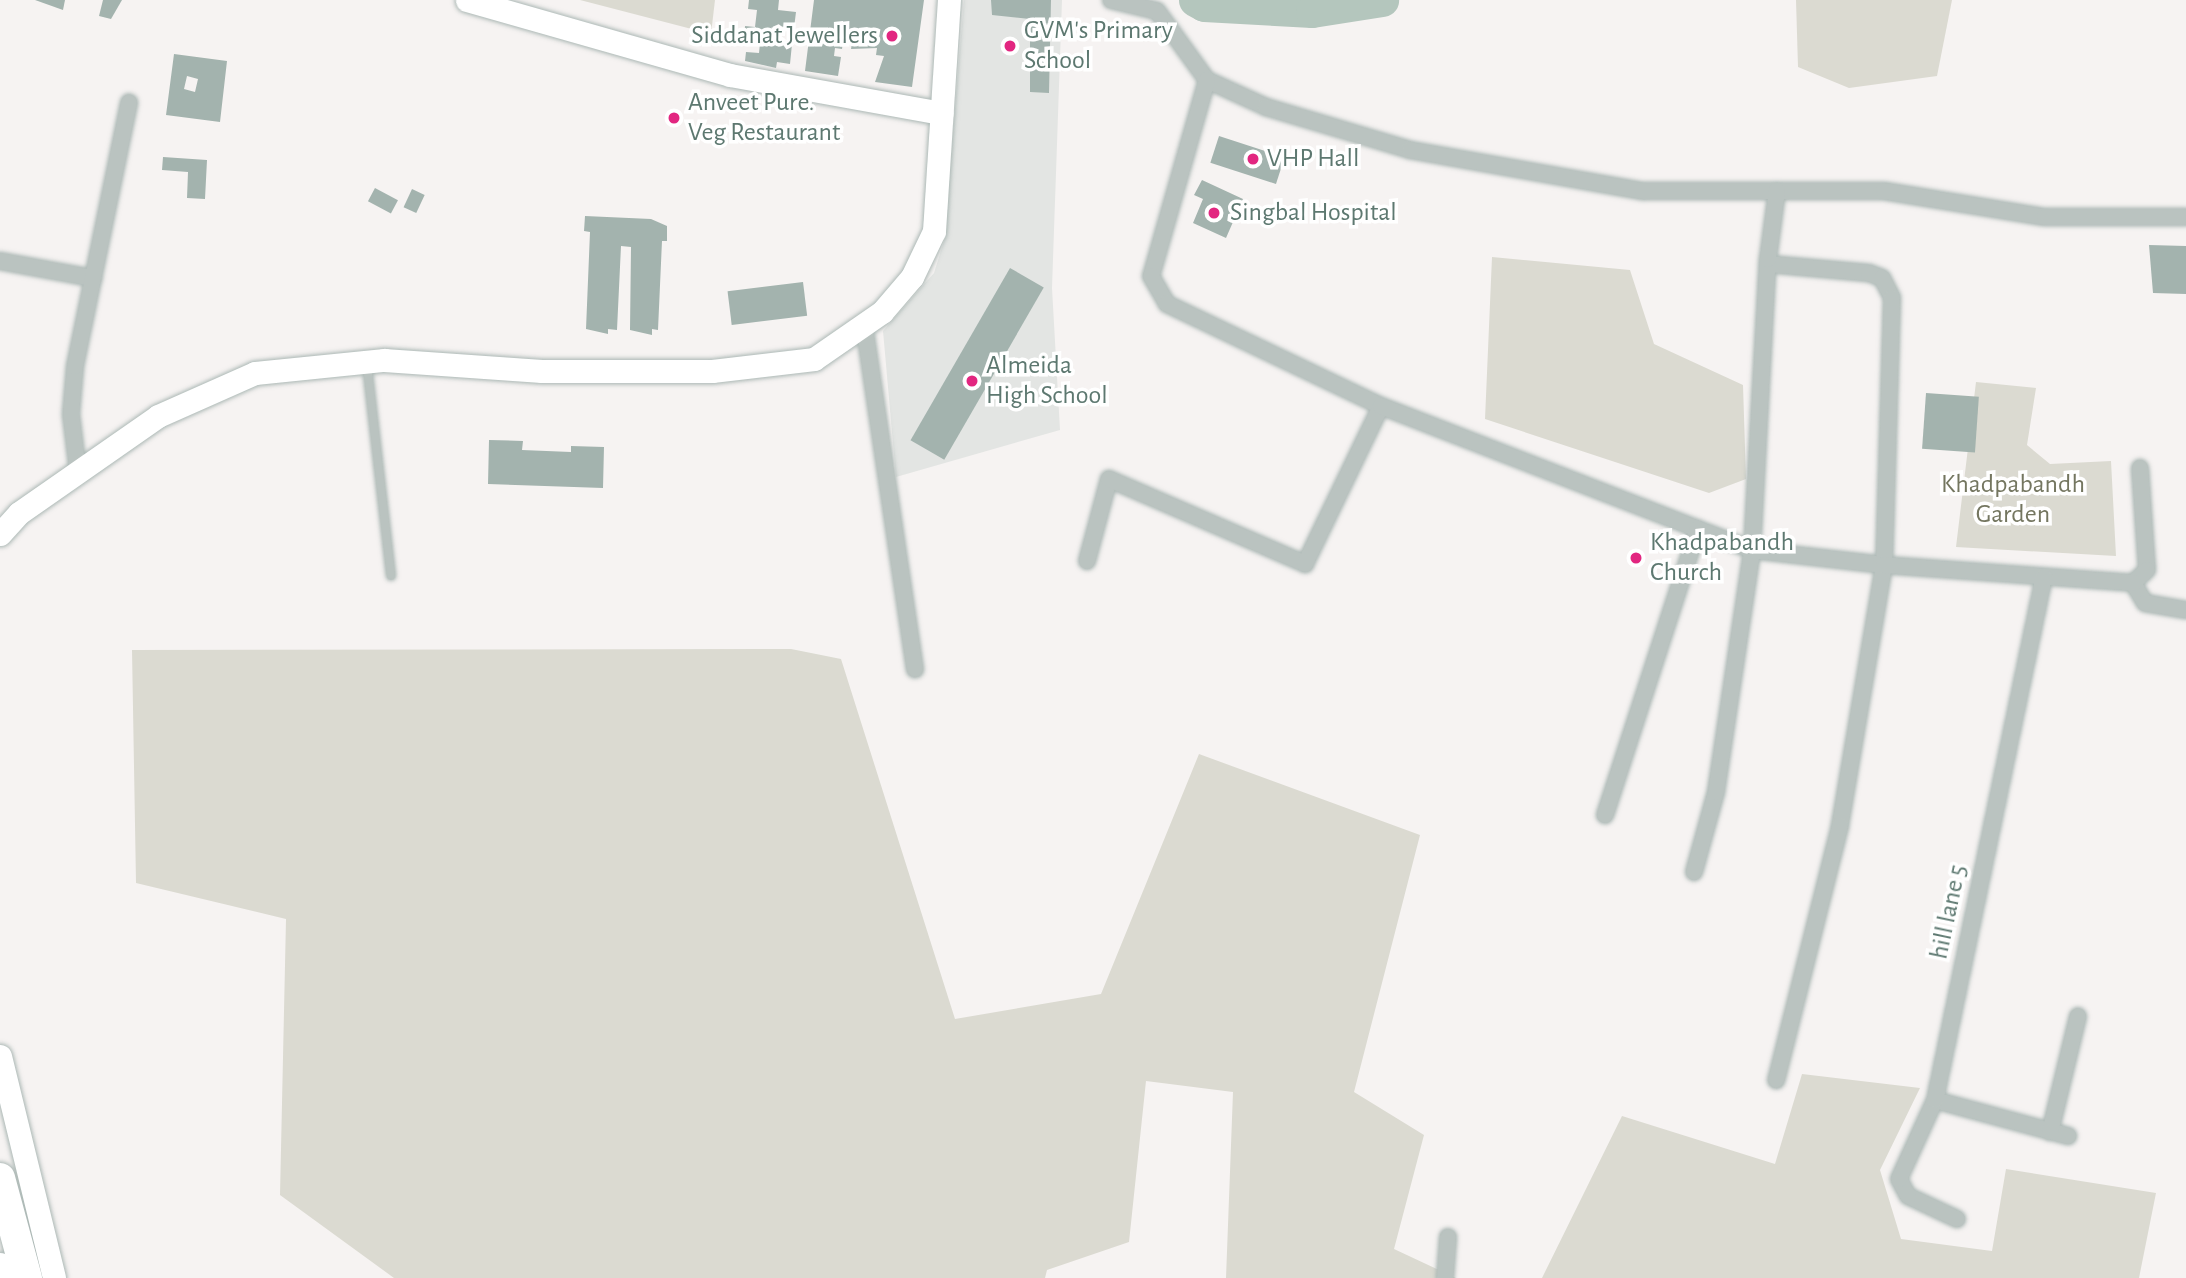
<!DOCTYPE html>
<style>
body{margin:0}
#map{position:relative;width:2186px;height:1278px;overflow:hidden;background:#f6f3f2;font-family:"Alegreya Sans",sans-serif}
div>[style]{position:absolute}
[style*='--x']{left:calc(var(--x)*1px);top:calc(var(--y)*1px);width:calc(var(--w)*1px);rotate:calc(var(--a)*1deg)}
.built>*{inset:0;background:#e3e5e3}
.green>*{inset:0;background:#dbdad1}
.river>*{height:33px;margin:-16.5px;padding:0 16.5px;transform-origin:16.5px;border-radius:16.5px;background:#b4c6bd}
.building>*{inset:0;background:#a3b3ae;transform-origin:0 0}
.roads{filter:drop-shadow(0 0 2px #acb8b5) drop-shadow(0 0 2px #acb8b5)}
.lane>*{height:8px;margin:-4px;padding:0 4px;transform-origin:4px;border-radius:4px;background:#bac3c0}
.street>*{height:16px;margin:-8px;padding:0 8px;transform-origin:8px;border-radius:8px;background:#bac3c0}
.secondary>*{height:23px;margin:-11.5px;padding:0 11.5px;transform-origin:11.5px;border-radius:11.5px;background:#fff}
.highway>*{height:30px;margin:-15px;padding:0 15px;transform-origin:15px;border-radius:15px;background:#fff}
.dots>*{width:19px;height:19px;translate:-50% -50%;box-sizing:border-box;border:4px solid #fff;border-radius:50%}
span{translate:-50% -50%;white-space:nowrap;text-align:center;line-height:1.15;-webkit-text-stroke:7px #fff;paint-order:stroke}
.poi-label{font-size:26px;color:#5d7870}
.left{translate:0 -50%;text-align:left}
.right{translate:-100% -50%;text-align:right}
.park-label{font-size:26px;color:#747660}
.street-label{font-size:26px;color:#5d7870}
</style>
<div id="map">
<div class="built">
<i style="clip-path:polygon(964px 0,1062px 0,1052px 288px,1060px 430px,896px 477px,883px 331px,934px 273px,944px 241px)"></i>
</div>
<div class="green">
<i style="clip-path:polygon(580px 0,715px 0,711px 34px)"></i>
<i style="clip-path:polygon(1796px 0,1952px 0,1937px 76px,1849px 88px,1798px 67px)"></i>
<i style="clip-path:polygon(1492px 257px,1630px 270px,1654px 344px,1743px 385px,1746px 479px,1709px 493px,1485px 419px)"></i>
<i style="clip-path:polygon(1976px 382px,2036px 388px,2027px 445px,2050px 464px,2111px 461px,2116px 556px,1956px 547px)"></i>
<i style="clip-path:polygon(791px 649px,841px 659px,955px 1019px,1101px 994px,1199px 754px,1420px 835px,1354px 1092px,1424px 1135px,1394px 1249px,1456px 1278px,1226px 1278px,1233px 1092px,1146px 1081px,1129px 1242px,1047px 1270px,1045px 1278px,394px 1278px,280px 1195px,286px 919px,136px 883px,132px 650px)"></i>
<i style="clip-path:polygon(1802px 1074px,1920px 1088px,1880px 1170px,1901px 1239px,1992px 1251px,2006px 1169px,2156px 1193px,2139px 1278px,1542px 1278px,1622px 1116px,1775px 1164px)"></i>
</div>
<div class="river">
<i style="--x:1195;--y:0;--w:10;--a:29"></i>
<i style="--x:1204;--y:5;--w:108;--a:3.2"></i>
<i style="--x:1312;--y:11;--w:71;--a:-8.9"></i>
</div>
<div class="building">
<i style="clip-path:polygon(35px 0,65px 0,63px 10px)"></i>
<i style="clip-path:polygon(103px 0,122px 0,111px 19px,99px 16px)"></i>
<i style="clip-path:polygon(749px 0,779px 0,778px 10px,796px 12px,794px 28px,777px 26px,775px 42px,792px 44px,790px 64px,777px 62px,776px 68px,745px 61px,746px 52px,759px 53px,760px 43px,744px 41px,745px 26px,755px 27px,757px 10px,748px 9px)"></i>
<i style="clip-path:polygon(814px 0,924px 0,912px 87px,875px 82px,884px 56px,876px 55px,877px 48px,851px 49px,852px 43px,843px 42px,842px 49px,835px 48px,834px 56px,841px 57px,838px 76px,805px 71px)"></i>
<i style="clip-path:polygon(991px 0,1051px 0,1049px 93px,1030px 92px,1030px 19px,992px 15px)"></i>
<i style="clip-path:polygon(evenodd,174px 54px,227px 61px,220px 122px,166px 115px,174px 54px,187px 76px,198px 79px,195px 92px,184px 89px,187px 76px)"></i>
<i style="left:1219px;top:136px;width:69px;height:28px;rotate:18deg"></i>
<i style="clip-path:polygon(163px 157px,207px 160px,205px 199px,187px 198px,188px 172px,162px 170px)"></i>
<i style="clip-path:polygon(1202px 180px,1243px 199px,1226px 238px,1193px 223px,1203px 199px,1194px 195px)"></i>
<i style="left:375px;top:188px;width:26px;height:15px;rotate:28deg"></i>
<i style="left:412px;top:189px;width:14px;height:20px;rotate:25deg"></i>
<i style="clip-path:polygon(585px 216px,651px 219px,667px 226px,667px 241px,662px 241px,658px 330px,652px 329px,652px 335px,630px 330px,631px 247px,621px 246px,617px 330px,608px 329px,608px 334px,586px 329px,590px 232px,584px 231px)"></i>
<i style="clip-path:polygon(2149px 245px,2186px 246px,2186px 294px,2153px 293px)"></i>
<i style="left:1010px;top:268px;width:39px;height:199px;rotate:30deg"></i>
<i style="left:803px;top:282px;width:34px;height:76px;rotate:83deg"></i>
<i style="left:1926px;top:393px;width:53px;height:56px;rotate:4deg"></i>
<i style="clip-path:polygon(489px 440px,523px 441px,522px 450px,571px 452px,571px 446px,604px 447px,603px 488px,488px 484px)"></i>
</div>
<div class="roads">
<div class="lane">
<i style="--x:367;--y:365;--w:212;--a:83.5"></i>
</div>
<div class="street">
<i style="--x:1111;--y:0;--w:47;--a:13.4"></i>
<i style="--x:1157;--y:11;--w:85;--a:54.1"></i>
<i style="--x:1207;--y:80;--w:65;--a:24.6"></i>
<i style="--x:1266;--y:107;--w:150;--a:16.6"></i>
<i style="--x:1410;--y:150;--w:237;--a:10"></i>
<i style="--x:1643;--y:191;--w:241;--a:0"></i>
<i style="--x:1884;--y:191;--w:163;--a:9.2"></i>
<i style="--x:2045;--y:217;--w:141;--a:0"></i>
<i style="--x:1207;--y:80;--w:204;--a:105.9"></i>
<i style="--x:1151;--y:276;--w:32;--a:60"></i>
<i style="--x:1167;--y:304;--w:237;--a:25.5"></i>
<i style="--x:0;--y:261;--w:95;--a:10.4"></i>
<i style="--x:1768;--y:264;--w:101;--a:5.1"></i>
<i style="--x:1869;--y:273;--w:14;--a:21"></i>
<i style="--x:1882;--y:278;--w:22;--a:63"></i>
<i style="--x:1892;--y:298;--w:267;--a:91.7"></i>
<i style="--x:1884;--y:565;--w:265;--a:99.6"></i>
<i style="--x:1840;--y:826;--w:262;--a:104.1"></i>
<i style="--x:864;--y:324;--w:349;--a:81.6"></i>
<i style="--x:2140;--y:468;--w:102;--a:86.1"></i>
<i style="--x:2147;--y:570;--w:19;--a:137"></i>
<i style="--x:2133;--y:583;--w:23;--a:59"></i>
<i style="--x:2145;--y:603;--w:42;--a:9.7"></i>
<i style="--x:78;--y:472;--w:58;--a:-96.9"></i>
<i style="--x:71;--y:414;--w:48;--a:-85.2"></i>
<i style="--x:75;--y:366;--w:269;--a:-78.4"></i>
<i style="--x:1087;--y:561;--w:85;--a:-75"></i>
<i style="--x:1109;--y:479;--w:214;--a:23.4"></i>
<i style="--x:1305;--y:564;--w:175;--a:-64.3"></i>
<i style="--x:1381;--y:406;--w:398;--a:21.2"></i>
<i style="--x:1752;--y:550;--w:291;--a:-86.9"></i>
<i style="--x:1768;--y:259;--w:69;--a:-82.5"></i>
<i style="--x:1605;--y:815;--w:301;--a:-72"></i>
<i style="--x:1694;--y:872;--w:83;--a:-74.6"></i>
<i style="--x:1716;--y:792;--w:245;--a:-81.5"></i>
<i style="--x:1752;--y:550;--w:133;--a:6.5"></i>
<i style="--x:1884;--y:565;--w:250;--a:4.1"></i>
<i style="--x:1935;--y:1100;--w:138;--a:15.1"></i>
<i style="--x:2050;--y:1132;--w:119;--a:-76.4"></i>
<i style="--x:1957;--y:1219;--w:54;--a:-154.9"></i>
<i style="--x:1908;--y:1196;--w:19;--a:-118"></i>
<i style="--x:1899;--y:1179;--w:87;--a:-65.5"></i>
<i style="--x:1935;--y:1100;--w:534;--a:-78.23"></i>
<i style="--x:1445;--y:1278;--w:41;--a:-85.8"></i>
</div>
<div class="secondary">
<i style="--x:467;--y:0;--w:273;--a:15.9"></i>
<i style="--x:730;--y:75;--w:215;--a:10.2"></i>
<i style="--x:0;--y:534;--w:28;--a:-48"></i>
<i style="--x:19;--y:513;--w:169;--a:-34.9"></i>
<i style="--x:158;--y:416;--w:106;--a:-23.9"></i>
<i style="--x:255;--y:373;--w:130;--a:-5.8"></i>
<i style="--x:384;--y:360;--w:158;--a:4"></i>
<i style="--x:542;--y:371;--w:170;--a:0"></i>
<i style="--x:712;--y:371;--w:103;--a:-6.7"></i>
<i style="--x:814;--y:359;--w:83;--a:-34.7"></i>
<i style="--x:882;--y:312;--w:46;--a:-49.4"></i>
<i style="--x:912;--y:277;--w:51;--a:-64.4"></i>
<i style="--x:934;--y:231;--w:231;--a:-86.3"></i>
<i style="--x:0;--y:1056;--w:228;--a:76.3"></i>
</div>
<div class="highway">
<i style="--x:0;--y:1178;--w:104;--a:74.9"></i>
<i style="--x:0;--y:1268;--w:11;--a:68"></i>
</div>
</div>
<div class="dots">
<i style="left:892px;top:36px;background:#e22680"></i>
<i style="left:1010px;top:46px;background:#e22680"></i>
<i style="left:674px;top:118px;background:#e22680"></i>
<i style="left:1253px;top:159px;background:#e22680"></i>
<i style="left:1214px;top:213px;background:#e22680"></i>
<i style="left:972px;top:381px;background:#e22680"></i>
<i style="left:1636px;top:558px;background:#e22680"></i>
</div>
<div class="poi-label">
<span class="left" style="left:1024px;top:46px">GVM's Primary<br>School</span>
<span class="right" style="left:878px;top:36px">Siddanat Jewellers</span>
<span class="left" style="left:688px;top:118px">Anveet Pure.<br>Veg Restaurant</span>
<span class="left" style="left:1267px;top:159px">VHP Hall</span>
<span class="left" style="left:1230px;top:213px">Singbal Hospital</span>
<span class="left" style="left:986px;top:381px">Almeida<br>High School</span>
<span class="left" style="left:1650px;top:558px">Khadpabandh<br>Church</span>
</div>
<div class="park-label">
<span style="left:2013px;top:500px">Khadpabandh<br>Garden</span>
</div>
<div class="street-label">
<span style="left:1949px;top:912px;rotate:-78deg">hill lane 5</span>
</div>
</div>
